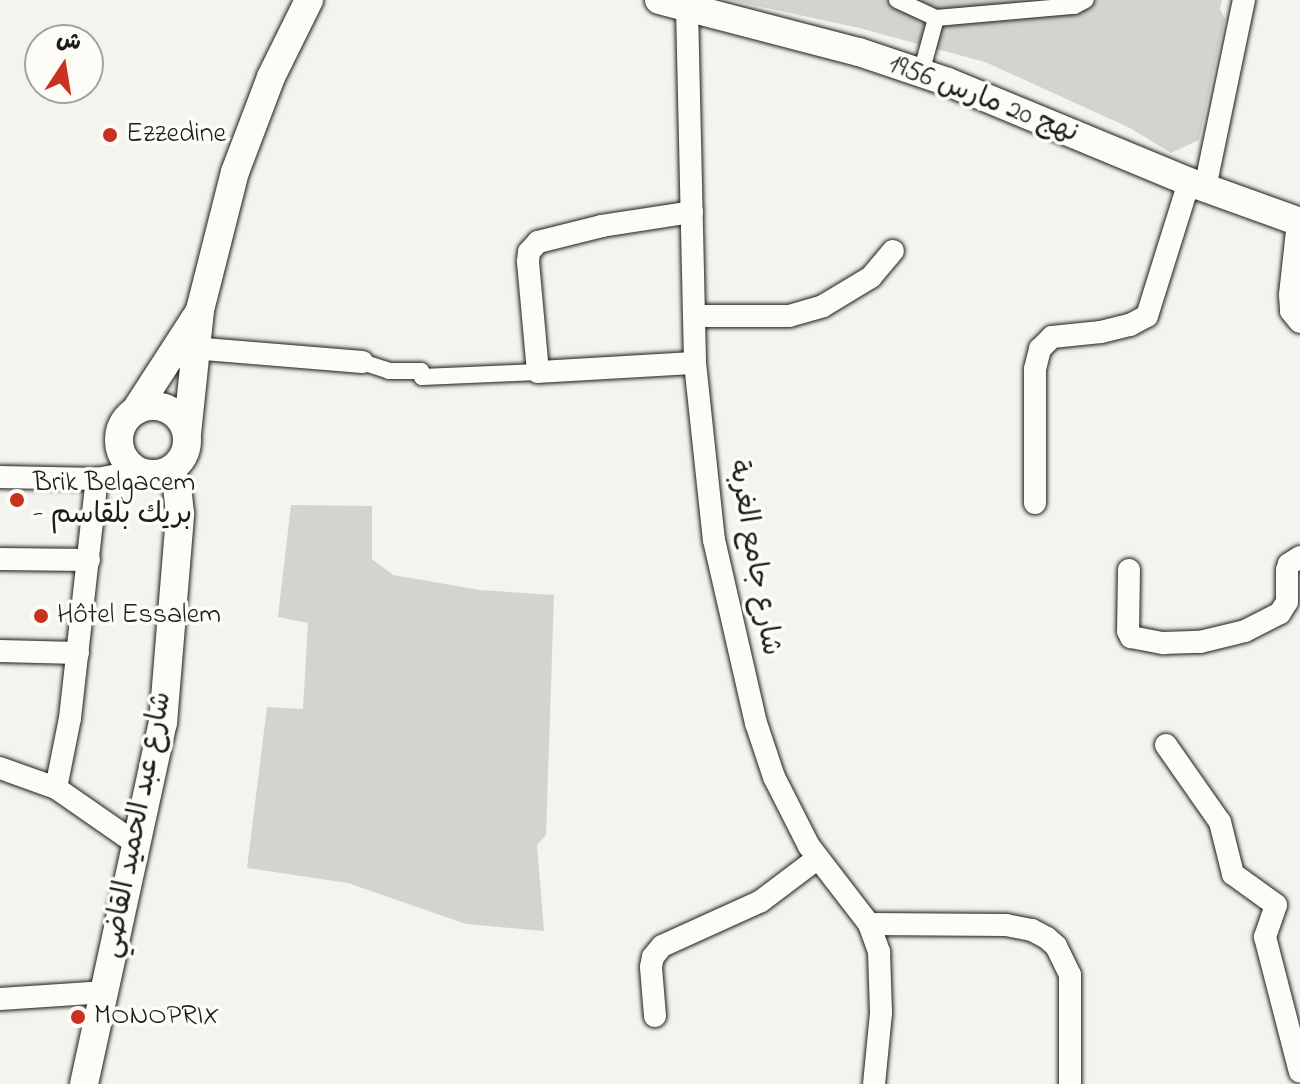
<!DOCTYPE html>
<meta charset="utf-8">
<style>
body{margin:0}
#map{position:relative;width:1300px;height:1084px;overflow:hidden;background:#f4f3ee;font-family:"Indie Flower","Playpen Sans Arabic",sans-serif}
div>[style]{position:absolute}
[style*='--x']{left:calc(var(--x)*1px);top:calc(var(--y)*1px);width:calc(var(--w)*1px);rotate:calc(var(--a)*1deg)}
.green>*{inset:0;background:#d4d3cf}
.roads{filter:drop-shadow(0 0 2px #1c1c1c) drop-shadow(0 0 2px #1c1c1c)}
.pedestrian>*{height:16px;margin:-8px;padding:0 8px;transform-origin:8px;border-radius:8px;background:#fdfcf7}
.minor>*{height:22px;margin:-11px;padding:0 11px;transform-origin:11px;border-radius:11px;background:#fdfcf7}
.tertiary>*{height:28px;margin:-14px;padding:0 14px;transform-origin:14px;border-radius:14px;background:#fdfcf7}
.tertiary>.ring{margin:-14px;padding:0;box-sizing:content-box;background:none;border:28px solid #fdfcf7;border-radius:50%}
.dots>*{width:22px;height:22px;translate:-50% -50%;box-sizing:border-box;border:4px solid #fdfcf7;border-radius:50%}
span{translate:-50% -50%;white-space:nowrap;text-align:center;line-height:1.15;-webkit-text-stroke:7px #fdfcf7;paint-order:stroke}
.street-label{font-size:28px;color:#1c1c1c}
.poi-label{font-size:28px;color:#1c1c1c}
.left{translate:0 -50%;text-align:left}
.north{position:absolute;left:24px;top:24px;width:80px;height:80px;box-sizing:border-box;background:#fdfcf7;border:2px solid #a3a29f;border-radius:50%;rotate:12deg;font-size:22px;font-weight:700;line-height:32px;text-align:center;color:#1c1c1c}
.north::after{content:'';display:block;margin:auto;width:28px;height:36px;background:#c8321e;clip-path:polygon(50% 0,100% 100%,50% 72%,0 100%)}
</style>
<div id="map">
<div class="green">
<i style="clip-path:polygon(730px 0,1222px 0,1220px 9px,1225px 19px,1199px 140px,1171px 153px,1130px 128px,985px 62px,859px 28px)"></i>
<i style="clip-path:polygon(291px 505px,372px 506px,372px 559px,393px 575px,480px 590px,554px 595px,546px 835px,537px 845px,544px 931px,466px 924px,348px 883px,247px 868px,267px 707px,303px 709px,308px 623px,278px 617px)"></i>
</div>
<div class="roads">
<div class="pedestrian">
<i style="--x:897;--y:0;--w:43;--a:24.8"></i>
<i style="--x:936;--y:18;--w:139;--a:-5"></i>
<i style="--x:1074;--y:6;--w:13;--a:-27"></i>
<i style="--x:921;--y:73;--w:57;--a:-74.7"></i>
<i style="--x:362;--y:362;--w:28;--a:18"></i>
<i style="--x:389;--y:371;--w:32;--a:0"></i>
<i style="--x:421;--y:371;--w:6;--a:81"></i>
<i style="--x:422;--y:377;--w:116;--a:-2.5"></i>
</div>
<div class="minor">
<i style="--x:687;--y:8;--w:355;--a:88.7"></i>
<i style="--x:695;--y:363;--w:178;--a:83.9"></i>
<i style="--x:714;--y:540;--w:188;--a:77.1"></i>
<i style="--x:756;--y:723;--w:57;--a:71.6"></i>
<i style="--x:774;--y:777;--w:77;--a:63.1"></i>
<i style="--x:809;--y:846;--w:98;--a:52.4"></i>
<i style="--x:869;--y:924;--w:30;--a:70"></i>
<i style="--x:879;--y:952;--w:61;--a:88.1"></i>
<i style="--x:881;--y:1013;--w:71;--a:95.6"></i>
<i style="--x:1205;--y:188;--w:192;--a:-78.3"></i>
<i style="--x:692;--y:212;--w:91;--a:171.2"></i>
<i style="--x:602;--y:226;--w:66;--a:166"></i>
<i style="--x:538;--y:242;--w:13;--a:132"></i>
<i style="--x:529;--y:252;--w:10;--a:96"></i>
<i style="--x:528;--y:262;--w:110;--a:84.8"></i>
<i style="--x:538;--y:372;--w:157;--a:-3.3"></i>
<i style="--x:1298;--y:222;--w:73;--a:96.3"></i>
<i style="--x:1290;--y:295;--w:16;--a:86"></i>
<i style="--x:1291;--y:311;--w:14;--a:51"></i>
<i style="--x:696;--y:316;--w:93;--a:0"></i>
<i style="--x:789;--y:316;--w:35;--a:-16"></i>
<i style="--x:823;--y:306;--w:56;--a:-31.1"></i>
<i style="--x:871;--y:277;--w:34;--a:-50"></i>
<i style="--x:180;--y:347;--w:183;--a:4.7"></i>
<i style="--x:0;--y:477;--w:97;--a:1.2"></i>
<i style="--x:97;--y:479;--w:42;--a:-11"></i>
<i style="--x:1035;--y:503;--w:134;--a:-90"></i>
<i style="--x:1035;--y:369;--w:21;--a:-76"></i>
<i style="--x:1040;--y:349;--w:17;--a:-45"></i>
<i style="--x:1052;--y:337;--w:49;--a:-5.8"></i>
<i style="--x:1101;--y:332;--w:30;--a:-14"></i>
<i style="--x:1130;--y:325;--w:19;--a:-28"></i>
<i style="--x:1147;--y:316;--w:140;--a:-72.6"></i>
<i style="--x:0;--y:559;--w:89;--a:0.6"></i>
<i style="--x:1129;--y:570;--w:61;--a:90.9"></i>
<i style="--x:1128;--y:631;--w:7;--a:63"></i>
<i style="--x:1131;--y:637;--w:33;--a:11"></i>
<i style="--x:1163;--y:643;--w:37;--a:-2"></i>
<i style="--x:1200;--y:642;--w:46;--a:-13.7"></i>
<i style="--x:1245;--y:631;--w:39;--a:-27"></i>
<i style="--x:1280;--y:613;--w:13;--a:-58"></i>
<i style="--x:1287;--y:602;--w:32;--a:-90"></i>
<i style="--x:1287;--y:570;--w:6;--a:-72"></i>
<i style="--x:1289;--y:564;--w:13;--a:-32"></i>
<i style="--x:0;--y:651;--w:78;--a:1.5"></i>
<i style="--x:1166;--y:745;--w:94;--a:55"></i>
<i style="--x:1220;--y:822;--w:54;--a:76"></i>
<i style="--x:1233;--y:874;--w:53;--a:35.8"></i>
<i style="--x:1276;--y:905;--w:34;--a:109"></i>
<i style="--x:1265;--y:937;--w:139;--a:75.5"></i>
<i style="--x:0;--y:768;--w:59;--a:19.7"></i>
<i style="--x:56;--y:788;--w:96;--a:34.8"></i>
<i style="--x:56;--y:788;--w:71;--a:-78.7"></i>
<i style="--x:70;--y:718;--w:241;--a:-83.6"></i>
<i style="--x:869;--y:924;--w:137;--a:0.4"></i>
<i style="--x:1006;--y:925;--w:26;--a:11"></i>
<i style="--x:1032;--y:930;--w:17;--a:28"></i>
<i style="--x:1047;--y:938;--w:12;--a:42"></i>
<i style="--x:1056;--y:946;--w:32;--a:64"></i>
<i style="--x:1070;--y:975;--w:109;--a:90"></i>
<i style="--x:0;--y:999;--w:106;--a:-3.8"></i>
<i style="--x:655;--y:1016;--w:49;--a:-94.7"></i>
<i style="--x:651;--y:967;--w:10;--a:-79"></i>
<i style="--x:653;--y:957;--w:14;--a:-51"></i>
<i style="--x:662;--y:946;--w:109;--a:-24.4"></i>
<i style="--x:761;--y:901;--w:71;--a:-37"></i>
</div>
<div class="tertiary">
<i style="--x:659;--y:0;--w:207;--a:14.6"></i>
<i style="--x:859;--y:52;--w:94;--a:18.6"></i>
<i style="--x:948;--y:82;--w:261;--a:22.5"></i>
<i style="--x:1189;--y:182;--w:118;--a:19.8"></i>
<i class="ring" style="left:119px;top:406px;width:40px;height:40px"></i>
<i style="--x:135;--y:411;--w:116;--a:-57"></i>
<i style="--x:187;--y:434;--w:125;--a:-84"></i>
<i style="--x:200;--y:310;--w:142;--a:-75.8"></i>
<i style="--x:235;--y:172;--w:102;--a:-69.2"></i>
<i style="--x:271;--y:77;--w:86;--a:-63.7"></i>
<i style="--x:84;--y:1084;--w:370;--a:-77.7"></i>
<i style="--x:163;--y:723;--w:210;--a:-85.3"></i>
<i style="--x:180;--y:514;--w:27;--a:-96"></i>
<i style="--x:177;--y:487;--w:18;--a:-112"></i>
</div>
</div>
<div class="dots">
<i style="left:110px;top:135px;background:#c8321e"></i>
<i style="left:17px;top:500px;background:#c8321e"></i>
<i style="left:41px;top:616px;background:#c8321e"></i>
<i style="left:78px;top:1017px;background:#c8321e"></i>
</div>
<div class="street-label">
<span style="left:983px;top:100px;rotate:21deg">نهج 20 مارس 1956</span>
<span style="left:753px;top:558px;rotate:80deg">شارع جامع الغربة</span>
<span style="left:138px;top:825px;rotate:-79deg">شارع عبد الحميد القاضي</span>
</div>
<div class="poi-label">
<span class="left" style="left:126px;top:135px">Ezzedine</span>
<span class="left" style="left:33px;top:500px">Brik Belgacem<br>- بريك بلقاسم</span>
<span class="left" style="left:57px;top:616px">Hôtel Essalem</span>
<span class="left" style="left:94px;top:1017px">MONOPRIX</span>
</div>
<div class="north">ش</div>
</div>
